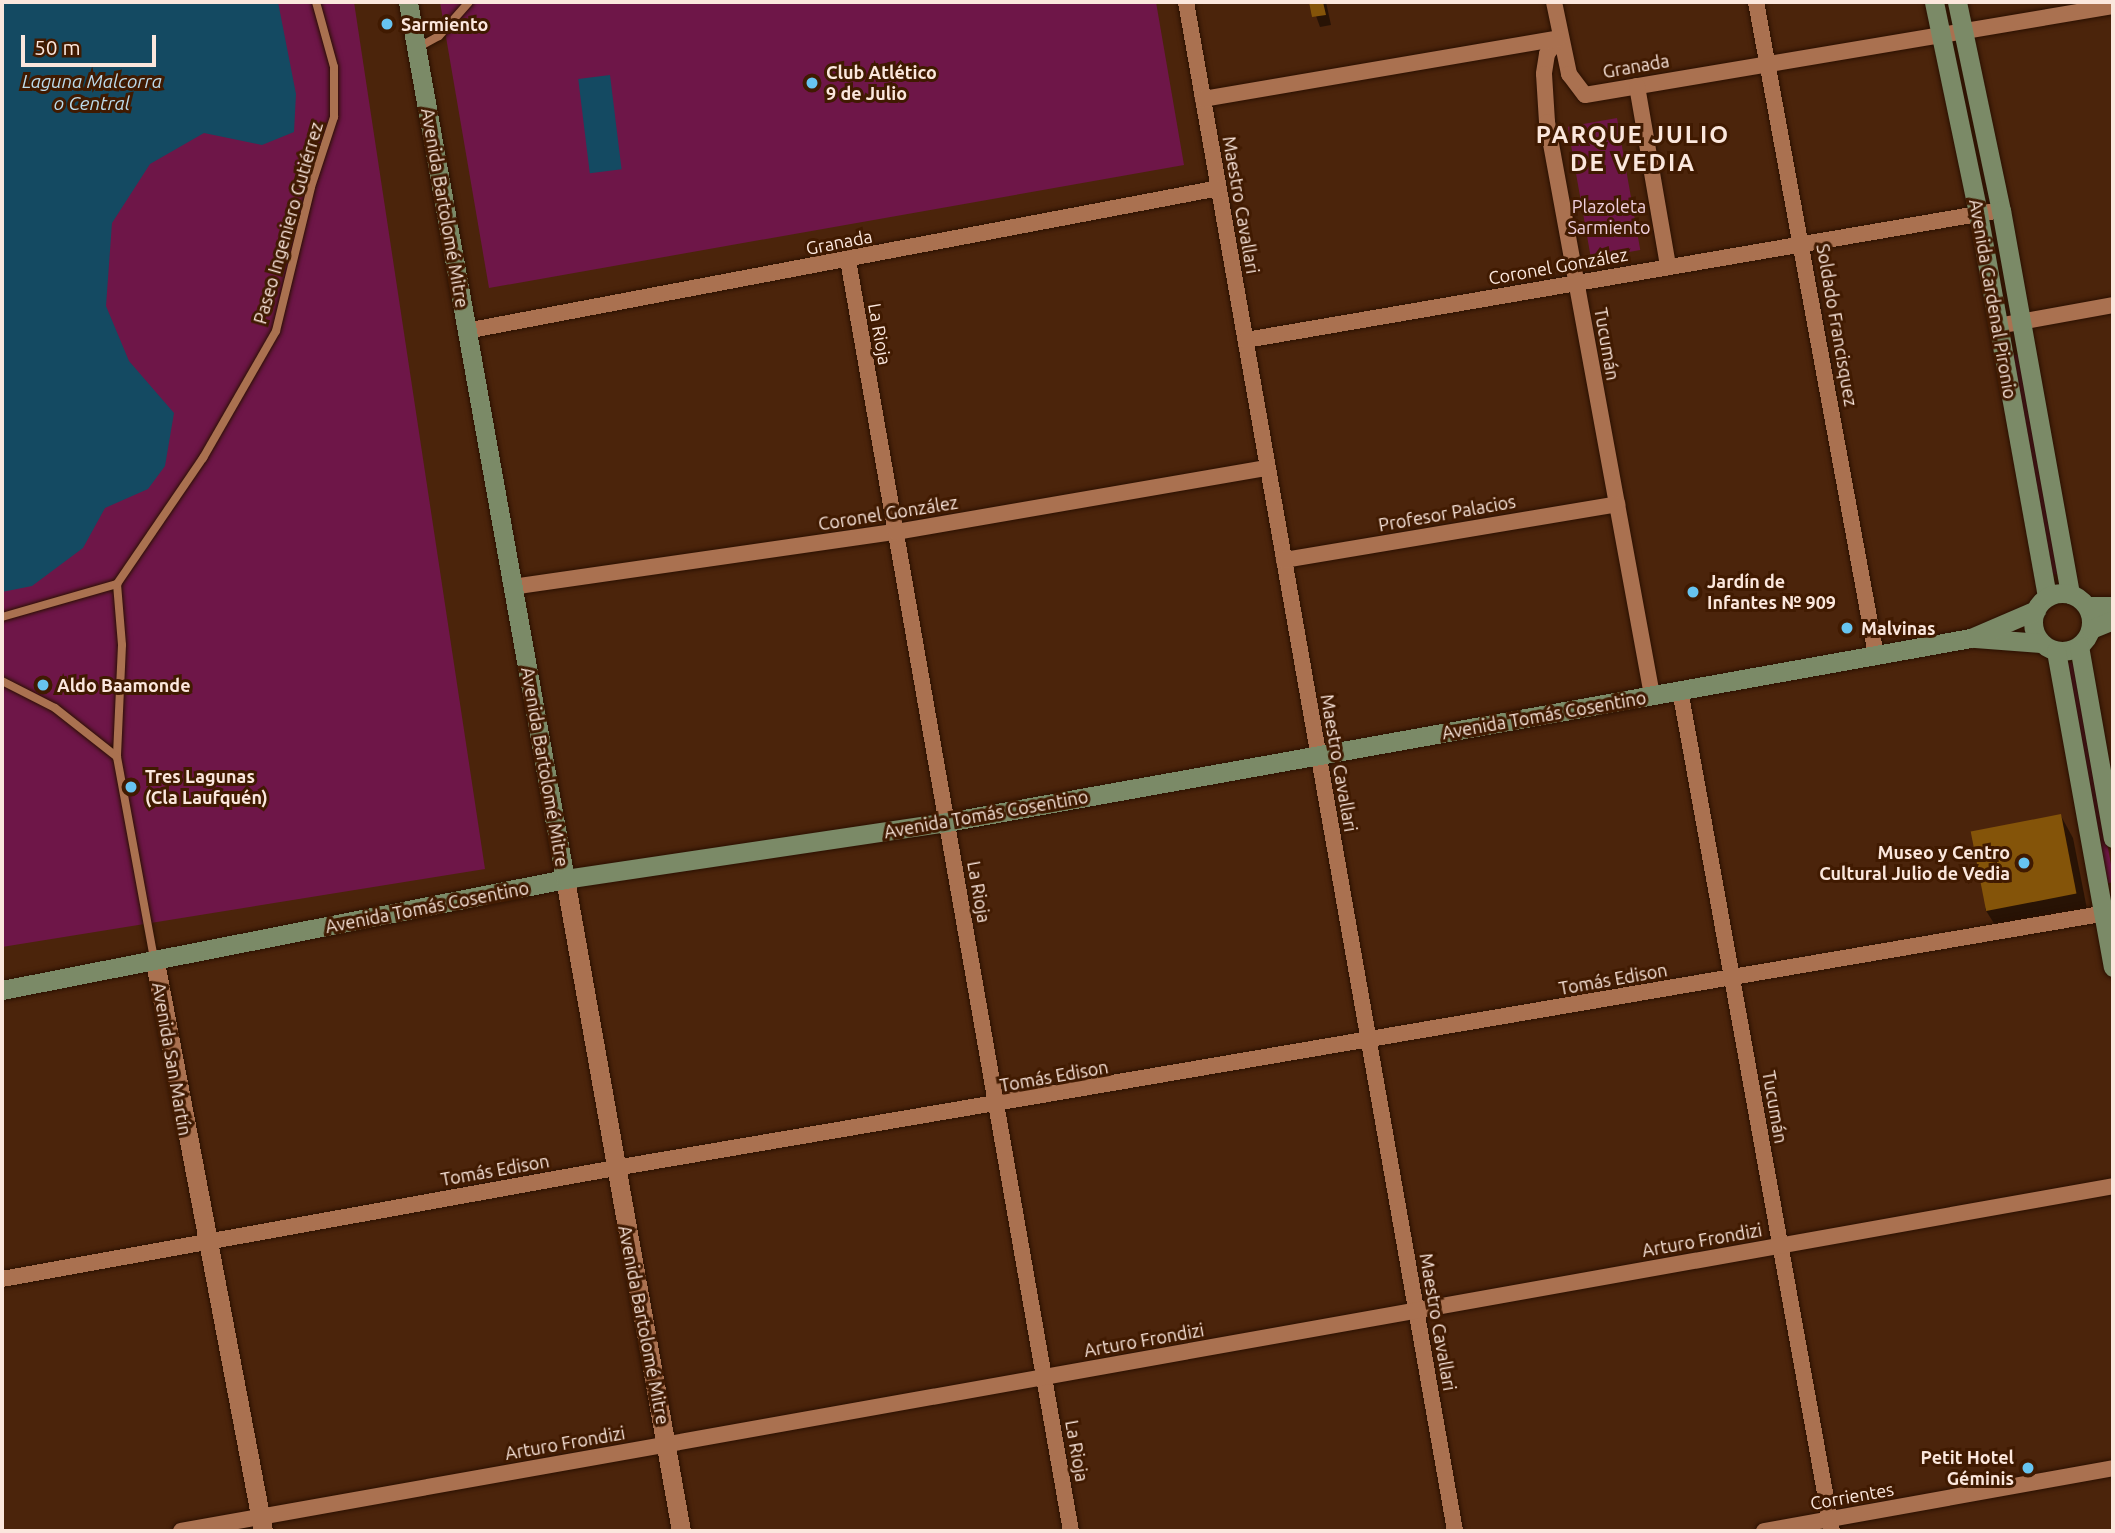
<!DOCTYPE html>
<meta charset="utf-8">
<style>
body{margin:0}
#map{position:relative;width:2115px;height:1533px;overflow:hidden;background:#4b240b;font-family:Ubuntu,sans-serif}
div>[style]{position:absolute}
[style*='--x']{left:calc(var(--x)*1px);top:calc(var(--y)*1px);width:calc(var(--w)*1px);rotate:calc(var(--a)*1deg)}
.green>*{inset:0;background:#6e1648;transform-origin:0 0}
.water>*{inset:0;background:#144a62;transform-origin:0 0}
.shadow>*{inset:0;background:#0007}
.building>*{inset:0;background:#845409;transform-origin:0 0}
.roads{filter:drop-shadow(0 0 2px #2a1001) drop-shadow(0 0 2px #2a1001)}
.service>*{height:8px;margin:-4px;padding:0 4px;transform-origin:4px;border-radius:4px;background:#aa7150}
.minor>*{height:16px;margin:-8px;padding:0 8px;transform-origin:8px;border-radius:8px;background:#aa7150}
.tertiary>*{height:19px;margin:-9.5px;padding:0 9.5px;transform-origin:9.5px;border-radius:9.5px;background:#aa7150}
.secondary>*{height:19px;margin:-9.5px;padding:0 9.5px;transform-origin:9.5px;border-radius:9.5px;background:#7b8a67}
.secondary>.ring{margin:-9.5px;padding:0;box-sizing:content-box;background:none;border:19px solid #7b8a67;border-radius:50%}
.dots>*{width:19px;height:19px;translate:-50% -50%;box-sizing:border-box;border:4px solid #401a01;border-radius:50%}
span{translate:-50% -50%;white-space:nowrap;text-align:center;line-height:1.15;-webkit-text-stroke:6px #401a01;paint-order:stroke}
.poi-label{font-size:18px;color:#fbe7dd;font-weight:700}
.left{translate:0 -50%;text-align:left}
.right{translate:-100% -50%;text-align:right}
.street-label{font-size:18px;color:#fbe7dd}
.park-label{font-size:18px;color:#f0d0de}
.water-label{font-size:19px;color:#bcdbeb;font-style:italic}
.district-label{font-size:24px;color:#fbe7dd;font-weight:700;letter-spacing:2px}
.frame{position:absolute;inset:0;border:4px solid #fbe7dd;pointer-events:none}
.scale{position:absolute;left:21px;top:35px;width:135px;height:32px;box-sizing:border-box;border:4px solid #fbe7dd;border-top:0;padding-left:9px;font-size:21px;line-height:24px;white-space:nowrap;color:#fbe7dd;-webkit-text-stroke:5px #401a01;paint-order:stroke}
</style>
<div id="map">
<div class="green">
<i style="clip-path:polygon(2px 2px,354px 2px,485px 869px,2px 947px)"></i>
<i style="clip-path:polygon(440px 2px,1156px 2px,1184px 165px,489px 288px)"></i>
<i style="left:1617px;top:118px;width:134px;height:50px;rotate:80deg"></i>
<i style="left:2021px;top:354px;width:223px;height:10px;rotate:80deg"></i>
<i style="clip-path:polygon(2075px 662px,2113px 876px,2113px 882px,2105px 884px,2066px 663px)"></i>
</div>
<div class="water">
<i style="clip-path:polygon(2px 2px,278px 2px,296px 94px,294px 132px,262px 145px,204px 133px,150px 164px,112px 223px,106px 306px,129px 361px,174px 413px,165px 466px,148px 489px,105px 508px,83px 548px,32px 586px,2px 592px)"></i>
<i style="left:610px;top:75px;width:95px;height:32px;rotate:83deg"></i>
</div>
<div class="shadow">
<i style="clip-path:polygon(1311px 2px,1326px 2px,1331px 25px,1320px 27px)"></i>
<i style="clip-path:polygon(2061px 816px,2073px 838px,2088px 914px,1998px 930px,1985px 909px)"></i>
</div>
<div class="building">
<i style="clip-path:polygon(1309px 2px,1323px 2px,1326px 15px,1312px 17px)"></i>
<i style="left:2061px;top:814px;width:81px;height:92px;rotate:79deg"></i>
</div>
<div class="roads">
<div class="service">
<i style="--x:417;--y:48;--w:25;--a:-29"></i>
<i style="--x:439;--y:36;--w:45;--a:-48.6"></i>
<i style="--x:117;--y:584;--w:61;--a:85.3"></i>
<i style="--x:122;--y:645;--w:112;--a:92.6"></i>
<i style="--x:117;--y:757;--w:205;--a:79.6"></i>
<i style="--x:2;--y:617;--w:120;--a:-16"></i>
<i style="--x:117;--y:584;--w:153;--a:-55.7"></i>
<i style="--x:203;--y:458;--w:146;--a:-60.1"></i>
<i style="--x:276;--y:331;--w:148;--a:-76.3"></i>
<i style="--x:311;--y:187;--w:74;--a:-71.8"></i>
<i style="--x:334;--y:117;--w:50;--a:-90"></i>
<i style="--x:334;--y:67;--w:67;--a:-105.5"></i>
<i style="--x:2;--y:681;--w:59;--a:27"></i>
<i style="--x:55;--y:708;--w:79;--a:38.3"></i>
</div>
<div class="minor">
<i style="--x:1186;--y:2;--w:1552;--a:80.02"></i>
<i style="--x:1554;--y:2;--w:74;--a:78.2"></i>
<i style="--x:1569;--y:74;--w:26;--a:53"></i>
<i style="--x:1585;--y:95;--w:535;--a:-9.57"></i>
<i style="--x:1756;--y:2;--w:664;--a:79.59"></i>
<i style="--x:1559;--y:38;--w:20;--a:127"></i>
<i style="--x:1547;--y:54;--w:20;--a:99"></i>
<i style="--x:1544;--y:74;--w:48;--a:86.4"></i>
<i style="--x:1547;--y:122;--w:583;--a:79.62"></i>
<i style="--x:1637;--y:86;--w:183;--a:80.2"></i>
<i style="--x:1203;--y:99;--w:361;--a:-9.7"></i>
<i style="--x:848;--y:260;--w:1290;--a:80.05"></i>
<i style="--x:1998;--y:326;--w:117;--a:-10.3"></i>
<i style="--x:466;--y:331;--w:766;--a:-10.75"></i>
<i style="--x:1246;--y:340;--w:766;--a:-9.77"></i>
<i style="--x:1284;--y:560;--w:338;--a:-9.5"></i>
<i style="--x:512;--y:587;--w:388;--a:-8.2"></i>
<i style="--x:896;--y:532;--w:377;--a:-9.8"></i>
<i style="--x:1680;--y:690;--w:855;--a:79.76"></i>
<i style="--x:2;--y:1279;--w:623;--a:-10.26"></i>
<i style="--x:615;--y:1168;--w:1520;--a:-9.7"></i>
<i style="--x:181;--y:1531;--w:1963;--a:-10.12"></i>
<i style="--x:1764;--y:1531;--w:355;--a:-10.2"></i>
</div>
<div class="tertiary">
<i style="--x:565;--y:879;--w:662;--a:79.91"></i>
<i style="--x:155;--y:962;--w:579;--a:79.25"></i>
</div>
<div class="secondary">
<i style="--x:408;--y:2;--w:891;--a:79.85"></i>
<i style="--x:1934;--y:2;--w:216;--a:78.2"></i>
<i style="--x:1978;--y:213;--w:390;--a:79.8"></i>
<i style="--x:1957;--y:2;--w:213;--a:78.1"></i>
<i style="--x:2001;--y:210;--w:390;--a:79.8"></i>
<i class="ring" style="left:2033px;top:593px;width:39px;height:39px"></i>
<i style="--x:2087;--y:606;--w:26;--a:0"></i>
<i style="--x:2091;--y:629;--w:24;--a:-22"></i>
<i style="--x:1975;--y:638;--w:66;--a:4.3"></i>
<i style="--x:2079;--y:646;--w:195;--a:80"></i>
<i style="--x:2056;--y:651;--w:321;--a:79.8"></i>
<i style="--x:2;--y:990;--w:574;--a:-11.15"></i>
<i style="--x:565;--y:879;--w:386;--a:-8.5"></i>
<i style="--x:947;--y:822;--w:1040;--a:-10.19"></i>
<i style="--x:1971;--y:638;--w:71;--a:-23.3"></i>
</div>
</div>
<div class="dots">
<i style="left:387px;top:24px;background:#67c4f0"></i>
<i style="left:812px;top:83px;background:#67c4f0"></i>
<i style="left:1693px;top:592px;background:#67c4f0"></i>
<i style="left:1847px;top:628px;background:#67c4f0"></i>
<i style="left:43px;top:685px;background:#67c4f0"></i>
<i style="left:131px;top:787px;background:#67c4f0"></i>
<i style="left:2024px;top:863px;background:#67c4f0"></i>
<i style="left:2028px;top:1468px;background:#67c4f0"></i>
</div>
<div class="poi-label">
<span class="left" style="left:401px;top:24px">Sarmiento</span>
<span class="left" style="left:826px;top:83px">Club Atlético<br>9 de Julio</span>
<span class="left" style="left:1707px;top:592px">Jardín de<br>Infantes № 909</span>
<span class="left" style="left:1861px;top:628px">Malvinas</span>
<span class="left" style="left:57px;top:685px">Aldo Baamonde</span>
<span class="left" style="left:145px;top:787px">Tres Lagunas<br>(Cla Laufquén)</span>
<span class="right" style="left:2010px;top:863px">Museo y Centro<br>Cultural Julio de Vedia</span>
<span class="right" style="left:2014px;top:1468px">Petit Hotel<br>Géminis</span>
</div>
<div class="street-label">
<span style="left:1636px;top:66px;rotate:-10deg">Granada</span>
<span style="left:1241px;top:205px;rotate:80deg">Maestro Cavallari</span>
<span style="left:445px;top:208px;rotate:80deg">Avenida Bartolomé Mitre</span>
<span style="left:288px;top:223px;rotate:-74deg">Paseo Ingeniero Gutiérrez</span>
<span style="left:839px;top:242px;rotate:-11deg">Granada</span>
<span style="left:1558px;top:266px;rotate:-10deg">Coronel González</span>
<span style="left:1993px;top:299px;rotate:80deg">Avenida Cardenal Pironio</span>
<span style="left:1837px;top:325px;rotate:80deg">Soldado Francisquez</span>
<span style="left:880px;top:334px;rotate:80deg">La Rioja</span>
<span style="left:1607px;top:344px;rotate:80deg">Tucumán</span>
<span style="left:888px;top:513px;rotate:-9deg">Coronel González</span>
<span style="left:1447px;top:513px;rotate:-10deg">Profesor Palacios</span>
<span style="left:1544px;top:715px;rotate:-10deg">Avenida Tomás Cosentino</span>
<span style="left:1339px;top:763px;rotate:80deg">Maestro Cavallari</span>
<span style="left:545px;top:767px;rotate:80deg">Avenida Bartolomé Mitre</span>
<span style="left:986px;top:814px;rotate:-10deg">Avenida Tomás Cosentino</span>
<span style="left:979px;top:892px;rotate:80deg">La Rioja</span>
<span style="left:427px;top:907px;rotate:-11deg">Avenida Tomás Cosentino</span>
<span style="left:1613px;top:979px;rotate:-10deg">Tomás Edison</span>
<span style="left:172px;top:1059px;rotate:80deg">Avenida San Martín</span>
<span style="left:1054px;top:1076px;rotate:-10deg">Tomás Edison</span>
<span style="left:1775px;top:1107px;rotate:80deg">Tucumán</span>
<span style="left:495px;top:1170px;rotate:-10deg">Tomás Edison</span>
<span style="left:1702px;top:1240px;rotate:-10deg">Arturo Frondizi</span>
<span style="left:1438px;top:1322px;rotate:80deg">Maestro Cavallari</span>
<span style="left:644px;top:1325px;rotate:79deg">Avenida Bartolomé Mitre</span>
<span style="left:1144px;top:1340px;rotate:-10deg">Arturo Frondizi</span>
<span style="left:565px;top:1443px;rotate:-10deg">Arturo Frondizi</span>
<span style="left:1077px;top:1451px;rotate:80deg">La Rioja</span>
<span style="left:1852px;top:1496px;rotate:-10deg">Corrientes</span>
</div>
<div class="park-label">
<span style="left:1609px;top:217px">Plazoleta<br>Sarmiento</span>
</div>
<div class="water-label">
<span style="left:92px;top:93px">Laguna Malcorra<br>o Central</span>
</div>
<div class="district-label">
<span style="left:1633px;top:149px">PARQUE JULIO<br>DE VEDIA</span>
</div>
<div class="frame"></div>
<div class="scale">50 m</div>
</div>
